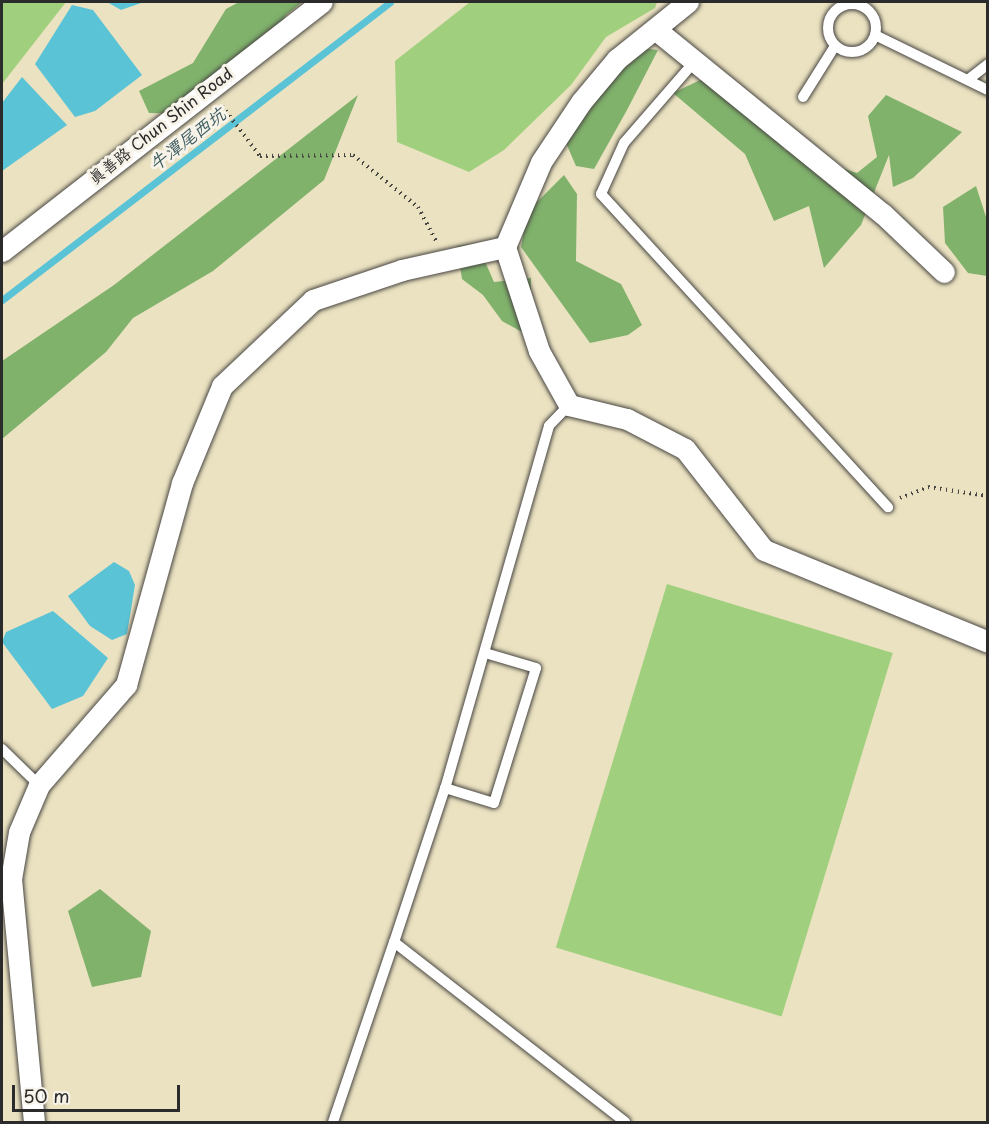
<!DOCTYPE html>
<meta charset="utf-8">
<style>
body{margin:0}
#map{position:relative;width:989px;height:1124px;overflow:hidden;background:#ebe2c1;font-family:"Playpen Sans","LXGW WenKai TC",sans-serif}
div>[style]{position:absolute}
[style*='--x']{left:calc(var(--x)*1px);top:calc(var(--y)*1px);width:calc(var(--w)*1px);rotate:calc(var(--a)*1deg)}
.green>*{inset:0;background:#a0cf7d;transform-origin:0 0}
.forest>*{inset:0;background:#80b26c}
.water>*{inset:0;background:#5ac3d5}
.stream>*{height:7px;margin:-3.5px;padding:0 3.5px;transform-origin:3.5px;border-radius:3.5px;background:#5ac3d5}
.path>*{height:4px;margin-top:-2px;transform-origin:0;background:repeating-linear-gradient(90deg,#484642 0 1.5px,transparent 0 6px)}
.roads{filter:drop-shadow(0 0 2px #484642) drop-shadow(0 0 2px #484642)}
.service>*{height:10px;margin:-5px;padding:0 5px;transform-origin:5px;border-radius:5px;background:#fff}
.service>.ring{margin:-5px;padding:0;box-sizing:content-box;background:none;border:10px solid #fff;border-radius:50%}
.minor>*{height:21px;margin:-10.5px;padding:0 10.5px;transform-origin:10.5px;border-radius:10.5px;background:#fff}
span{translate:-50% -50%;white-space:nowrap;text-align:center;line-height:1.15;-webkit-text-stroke:6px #f7f3e8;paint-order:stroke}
.street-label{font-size:16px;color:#2b2b2b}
.water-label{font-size:18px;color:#39595e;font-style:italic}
.frame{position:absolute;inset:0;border:3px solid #2b2b2b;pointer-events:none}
.scale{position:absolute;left:12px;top:1085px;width:168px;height:27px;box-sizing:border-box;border:3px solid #2b2b2b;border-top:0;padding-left:8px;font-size:18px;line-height:21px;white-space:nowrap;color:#2b2b2b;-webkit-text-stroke:4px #f7f3e8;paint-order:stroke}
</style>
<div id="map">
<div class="green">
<i style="clip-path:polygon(2px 2px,66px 2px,2px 84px)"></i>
<i style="clip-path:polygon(470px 2px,657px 2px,655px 8px,606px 37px,571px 85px,504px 150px,469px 172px,397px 142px,395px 61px)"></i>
<i style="left:667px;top:584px;width:236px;height:380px;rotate:17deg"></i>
</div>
<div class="forest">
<i style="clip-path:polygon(239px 2px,302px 2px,286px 15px,256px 63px,195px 114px,149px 113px,139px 91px,193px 63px,226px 9px)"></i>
<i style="clip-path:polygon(641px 48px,658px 50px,627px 110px,594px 169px,576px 166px,566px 143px,595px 69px)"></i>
<i style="clip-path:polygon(721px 70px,785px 150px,857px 173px,877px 157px,868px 116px,886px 95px,962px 132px,913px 178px,893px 187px,889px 155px,861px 225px,824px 268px,809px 206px,774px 221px,745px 154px,673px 93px)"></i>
<i style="clip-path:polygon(358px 95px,324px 180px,213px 271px,133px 318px,106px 352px,2px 439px,2px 361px,114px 285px)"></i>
<i style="clip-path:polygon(564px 175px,577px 194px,576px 261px,621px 284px,642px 325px,628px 335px,590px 343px,521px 247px,527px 212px)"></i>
<i style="clip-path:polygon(976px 186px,987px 220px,987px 276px,968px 273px,945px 243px,943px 207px)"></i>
<i style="clip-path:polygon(477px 243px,494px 282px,531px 278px,531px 337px,502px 321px,483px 295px,462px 279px,457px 246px)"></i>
<i style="clip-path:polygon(100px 889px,151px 931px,141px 977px,92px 987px,68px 911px)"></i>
</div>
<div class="water">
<i style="clip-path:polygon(107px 2px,144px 2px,121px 10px)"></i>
<i style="clip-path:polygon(72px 5px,93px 10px,142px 75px,95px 111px,75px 117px,35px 64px)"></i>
<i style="clip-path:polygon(22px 77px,67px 125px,2px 171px,2px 103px)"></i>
<i style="clip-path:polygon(114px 562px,129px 571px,135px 585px,127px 634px,112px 640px,90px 626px,68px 596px)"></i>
<i style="clip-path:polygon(53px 611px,108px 658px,83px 696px,52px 709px,2px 642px,6px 632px)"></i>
</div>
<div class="stream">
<i style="--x:2;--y:300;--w:489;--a:-37.5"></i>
</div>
<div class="path">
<i style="--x:222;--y:106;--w:63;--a:52.8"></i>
<i style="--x:260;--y:156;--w:93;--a:-0.6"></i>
<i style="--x:353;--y:155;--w:83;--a:38.7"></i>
<i style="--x:418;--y:207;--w:38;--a:62"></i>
<i style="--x:900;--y:498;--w:30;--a:-21"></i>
<i style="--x:928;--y:487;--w:61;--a:8.5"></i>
</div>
<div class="roads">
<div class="service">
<i class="ring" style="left:828px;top:4px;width:38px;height:38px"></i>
<i style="--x:875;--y:35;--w:126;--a:26"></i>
<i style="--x:695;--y:61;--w:108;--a:130.9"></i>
<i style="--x:624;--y:143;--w:56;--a:114.3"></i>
<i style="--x:601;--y:194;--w:425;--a:47.5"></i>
<i style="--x:969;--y:79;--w:24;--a:-38"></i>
<i style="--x:803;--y:97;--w:60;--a:-57.9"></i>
<i style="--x:569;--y:405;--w:29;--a:134"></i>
<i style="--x:549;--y:426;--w:377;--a:106"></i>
<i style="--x:445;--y:788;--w:162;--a:108.3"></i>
<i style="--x:394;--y:942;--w:293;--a:37.9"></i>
<i style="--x:2;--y:749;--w:52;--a:44.2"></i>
<i style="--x:445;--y:788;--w:51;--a:17"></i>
<i style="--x:494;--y:803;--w:141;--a:-72.7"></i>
<i style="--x:536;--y:668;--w:53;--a:-163.6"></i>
<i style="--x:333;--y:1122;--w:190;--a:-71.3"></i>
</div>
<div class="minor">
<i style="--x:655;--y:29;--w:294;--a:39.1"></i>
<i style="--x:883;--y:214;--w:84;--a:43.6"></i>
<i style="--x:505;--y:247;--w:109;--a:71.9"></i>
<i style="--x:539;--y:351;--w:62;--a:60.9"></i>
<i style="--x:569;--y:405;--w:60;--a:13.6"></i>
<i style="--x:627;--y:419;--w:65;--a:27.3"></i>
<i style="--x:685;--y:449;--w:128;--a:52"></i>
<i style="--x:764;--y:550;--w:242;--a:22.3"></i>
<i style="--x:505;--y:247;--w:92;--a:-67"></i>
<i style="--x:541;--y:162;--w:72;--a:-56.3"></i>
<i style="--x:581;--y:102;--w:56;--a:-50.1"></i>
<i style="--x:617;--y:59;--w:91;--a:-38.8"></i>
<i style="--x:2;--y:251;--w:405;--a:-37.9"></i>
<i style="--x:34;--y:1122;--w:244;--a:-95.4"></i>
<i style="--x:11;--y:879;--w:48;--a:-80.3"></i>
<i style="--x:19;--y:832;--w:51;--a:-66.9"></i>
<i style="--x:39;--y:785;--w:133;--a:-49"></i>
<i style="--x:126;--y:685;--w:210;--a:-74.5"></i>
<i style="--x:182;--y:483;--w:105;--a:-67.6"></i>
<i style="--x:222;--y:386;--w:125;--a:-43.4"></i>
<i style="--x:313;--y:300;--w:94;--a:-18.6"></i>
<i style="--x:402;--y:270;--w:106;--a:-12.6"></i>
</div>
</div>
<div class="street-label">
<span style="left:160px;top:125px;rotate:-38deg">真善路 Chun Shin Road</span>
</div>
<div class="water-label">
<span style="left:187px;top:139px;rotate:-37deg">牛潭尾西坑</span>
</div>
<div class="frame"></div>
<div class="scale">50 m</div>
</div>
